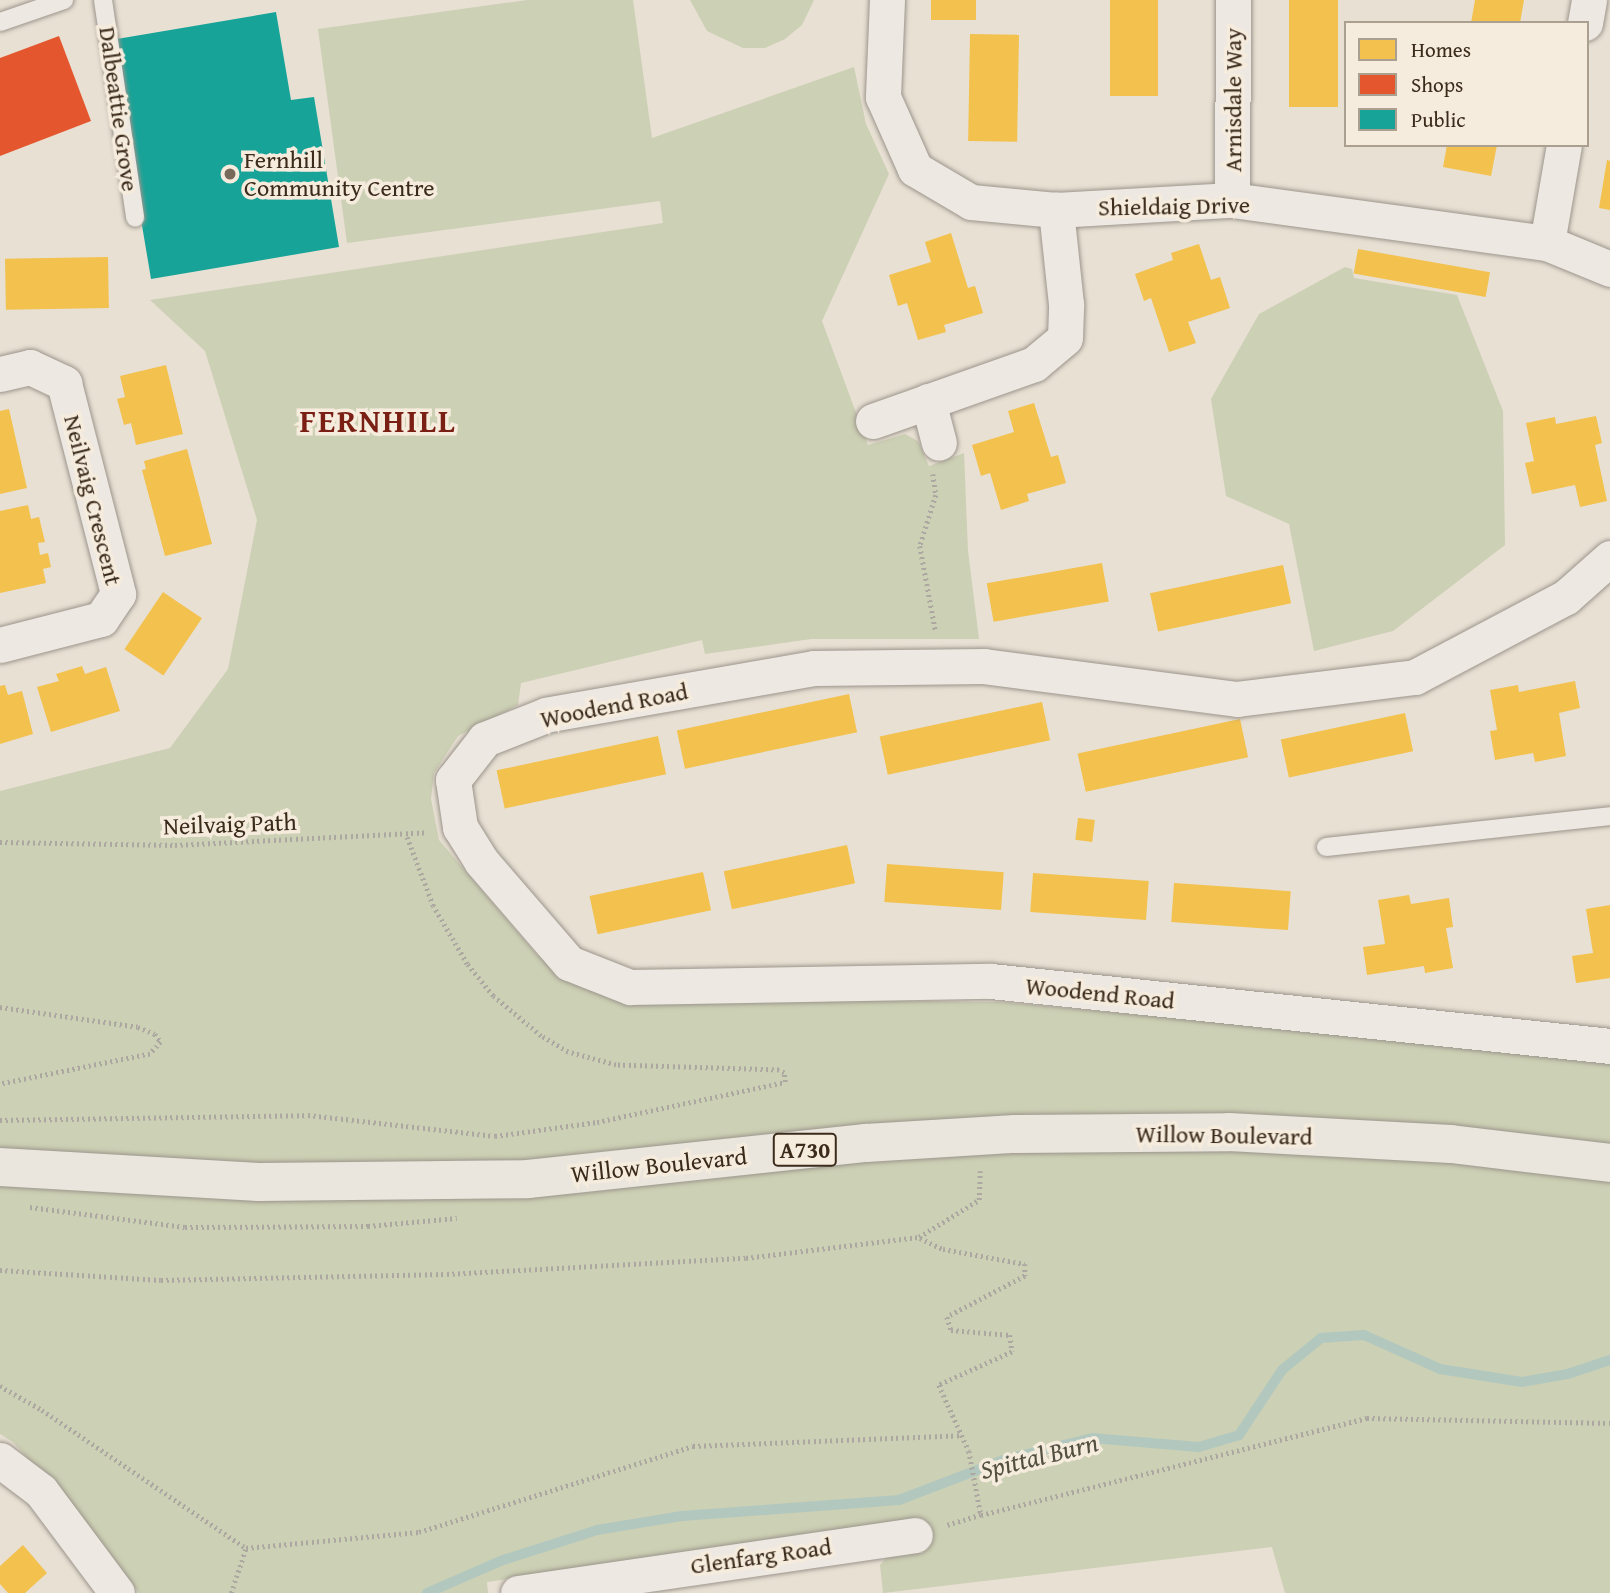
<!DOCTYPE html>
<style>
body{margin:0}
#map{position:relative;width:1610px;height:1593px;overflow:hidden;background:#e8e0d3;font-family:"Gentium Book Plus",serif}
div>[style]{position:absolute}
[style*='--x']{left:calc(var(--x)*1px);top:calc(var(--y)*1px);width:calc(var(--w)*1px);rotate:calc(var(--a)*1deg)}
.green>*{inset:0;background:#ccd0b4}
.homes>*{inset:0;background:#f2c14e;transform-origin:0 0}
.shops>*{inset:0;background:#e4572e}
.public>*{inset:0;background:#17a398}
.stream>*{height:10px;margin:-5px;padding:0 5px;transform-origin:5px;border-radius:5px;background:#b2c8bf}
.path>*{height:4.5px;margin-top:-2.25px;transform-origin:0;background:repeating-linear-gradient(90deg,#aca8a1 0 2px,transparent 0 5.5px)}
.roads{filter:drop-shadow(0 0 2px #9c958c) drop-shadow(0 0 2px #9c958c)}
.lane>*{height:18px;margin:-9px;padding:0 9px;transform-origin:9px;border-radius:9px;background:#ede8e2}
.street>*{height:35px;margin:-17.5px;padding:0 17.5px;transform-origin:17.5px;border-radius:17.5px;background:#ede8e2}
.primary>*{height:38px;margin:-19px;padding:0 19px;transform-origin:19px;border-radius:19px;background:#eae5dd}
.dots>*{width:19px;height:19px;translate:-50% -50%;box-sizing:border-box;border:4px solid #f6ecdd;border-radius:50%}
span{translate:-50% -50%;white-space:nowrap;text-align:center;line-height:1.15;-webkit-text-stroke:7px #f6ecdd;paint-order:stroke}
.shield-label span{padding:2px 5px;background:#f6ecdd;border:2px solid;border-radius:5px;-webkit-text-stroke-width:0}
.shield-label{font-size:23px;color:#3b2b1b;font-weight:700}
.street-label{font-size:24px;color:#3b2b1b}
.poi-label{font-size:24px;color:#3b2b1b}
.left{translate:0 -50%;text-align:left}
.water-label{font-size:26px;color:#535042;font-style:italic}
.district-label{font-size:32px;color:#7a1f14;font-weight:700;letter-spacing:2px}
.legend{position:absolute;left:1344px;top:21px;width:245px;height:126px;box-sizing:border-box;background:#f6ecdd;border:2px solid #ab9f8f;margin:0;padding:9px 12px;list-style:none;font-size:21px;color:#3b2b1b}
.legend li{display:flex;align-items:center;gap:14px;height:35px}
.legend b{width:35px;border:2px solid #ab9f8f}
</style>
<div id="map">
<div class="green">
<i style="clip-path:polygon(527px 0,633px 0,652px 138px,854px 67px,866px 124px,889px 174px,822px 321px,868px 445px,905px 434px,918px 441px,929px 466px,964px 453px,968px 551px,979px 639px,811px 639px,705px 654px,702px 640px,521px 683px,518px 705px,458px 736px,434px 773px,431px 799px,439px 840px,537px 955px,580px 987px,618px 998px,999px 1002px,1610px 1058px,1610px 1593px,1285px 1593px,1272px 1547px,883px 1593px,880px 1565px,918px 1523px,487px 1582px,488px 1593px,139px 1593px,84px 1522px,13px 1442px,0 1434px,0 791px,170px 748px,228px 669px,257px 520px,205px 351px,150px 300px,663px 223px,660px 201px,347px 243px,318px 29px)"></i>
<i style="clip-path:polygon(690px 0,814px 0,802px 25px,785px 39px,765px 48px,743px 48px,707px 31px)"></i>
<i style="clip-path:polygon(1345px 267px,1352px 269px,1354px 278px,1457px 295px,1503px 411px,1505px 545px,1393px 631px,1314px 651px,1289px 524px,1226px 496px,1211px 399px,1259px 314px)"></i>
</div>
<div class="homes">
<i style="left:931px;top:0;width:45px;height:20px"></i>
<i style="left:1110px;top:0;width:48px;height:96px"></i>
<i style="left:1289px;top:0;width:49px;height:107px"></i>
<i style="clip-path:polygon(1475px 0,1524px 0,1520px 23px,1471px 23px)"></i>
<i style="left:970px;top:34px;width:49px;height:107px;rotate:1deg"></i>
<i style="clip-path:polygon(1447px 145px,1497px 145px,1491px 176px,1443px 167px)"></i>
<i style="clip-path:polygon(1607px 160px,1610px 161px,1610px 210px,1599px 208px)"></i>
<i style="clip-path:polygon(951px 233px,968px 288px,975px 286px,983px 313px,944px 325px,946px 332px,918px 340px,907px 303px,898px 306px,889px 275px,931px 262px,925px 242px)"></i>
<i style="clip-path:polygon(1199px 244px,1211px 280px,1220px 277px,1230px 308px,1188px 322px,1196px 343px,1169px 352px,1151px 298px,1144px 301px,1135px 274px,1173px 260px,1171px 253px)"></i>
<i style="left:1358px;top:249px;width:134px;height:25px;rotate:10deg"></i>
<i style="left:108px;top:257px;width:51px;height:103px;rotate:89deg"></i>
<i style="clip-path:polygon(166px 365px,183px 434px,136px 445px,131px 423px,124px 425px,117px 399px,125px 397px,120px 376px)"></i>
<i style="clip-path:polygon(1034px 403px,1051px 457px,1058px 455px,1066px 483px,1027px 494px,1029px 501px,1001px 510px,990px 473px,981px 476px,972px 445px,1014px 432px,1008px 411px)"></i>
<i style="clip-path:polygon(9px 409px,27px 488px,0 494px,0 411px)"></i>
<i style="clip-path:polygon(1596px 416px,1602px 443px,1595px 445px,1607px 501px,1580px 507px,1575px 485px,1532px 494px,1525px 463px,1534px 461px,1526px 423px,1555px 417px,1556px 424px)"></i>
<i style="clip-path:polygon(187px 449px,212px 544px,165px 556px,142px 470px,146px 469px,144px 461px)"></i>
<i style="clip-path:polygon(28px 505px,31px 519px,39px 517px,45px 542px,38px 543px,40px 555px,48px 553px,51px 567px,43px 569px,46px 583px,0 593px,0 511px)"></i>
<i style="left:1102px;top:563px;width:39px;height:117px;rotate:80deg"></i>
<i style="left:1283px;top:565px;width:39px;height:136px;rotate:78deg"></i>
<i style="left:163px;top:592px;width:47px;height:69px;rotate:34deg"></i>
<i style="clip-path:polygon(82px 666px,85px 674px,106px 667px,120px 711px,51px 732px,37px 687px,59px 681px,56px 674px)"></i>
<i style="clip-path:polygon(1575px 681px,1580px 708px,1559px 713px,1566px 756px,1535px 762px,1533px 753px,1495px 760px,1490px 731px,1497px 730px,1490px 690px,1518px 685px,1519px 692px)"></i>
<i style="clip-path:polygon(5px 685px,8px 695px,22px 691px,33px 734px,0 744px,0 686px)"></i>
<i style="left:849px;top:694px;width:39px;height:176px;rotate:78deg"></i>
<i style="left:1042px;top:702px;width:39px;height:166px;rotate:78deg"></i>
<i style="left:1405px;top:713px;width:39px;height:127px;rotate:78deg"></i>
<i style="left:1240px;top:719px;width:39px;height:166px;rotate:78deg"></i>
<i style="left:658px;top:736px;width:39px;height:165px;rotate:78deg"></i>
<i style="left:1078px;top:818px;width:17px;height:22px;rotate:7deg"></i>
<i style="left:847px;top:845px;width:39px;height:126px;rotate:78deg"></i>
<i style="left:887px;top:864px;width:117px;height:38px;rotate:4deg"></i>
<i style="left:703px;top:872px;width:39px;height:116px;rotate:78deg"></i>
<i style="left:1033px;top:873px;width:116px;height:39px;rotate:4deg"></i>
<i style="left:1174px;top:883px;width:117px;height:39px;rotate:4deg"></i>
<i style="clip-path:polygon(1409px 895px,1411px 904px,1449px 898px,1453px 927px,1446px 928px,1453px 968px,1425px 973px,1424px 966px,1367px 975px,1363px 947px,1385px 944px,1378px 900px)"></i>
<i style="clip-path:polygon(1610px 905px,1610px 978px,1576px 983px,1572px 956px,1593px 953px,1586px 909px)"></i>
<i style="clip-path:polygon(23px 1545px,47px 1573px,25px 1593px,8px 1593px,0 1584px,0 1566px)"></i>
</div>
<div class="shops">
<i style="clip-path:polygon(59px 36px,91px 121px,0 156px,0 58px)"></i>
</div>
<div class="public">
<i style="clip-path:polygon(276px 12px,291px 100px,314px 97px,339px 247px,151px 279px,111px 40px)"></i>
</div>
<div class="stream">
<i style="--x:427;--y:1593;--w:83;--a:-23.5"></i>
<i style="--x:503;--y:1560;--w:99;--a:-17.7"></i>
<i style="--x:597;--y:1530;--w:86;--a:-9.4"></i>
<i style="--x:682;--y:1516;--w:218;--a:-4.2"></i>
<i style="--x:899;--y:1500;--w:112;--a:-20.9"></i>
<i style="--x:1004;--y:1460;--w:91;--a:-14"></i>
<i style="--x:1092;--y:1438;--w:107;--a:4.8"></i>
<i style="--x:1199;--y:1447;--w:42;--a:-16.7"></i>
<i style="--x:1239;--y:1435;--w:78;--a:-56.5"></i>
<i style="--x:1282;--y:1370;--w:50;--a:-39.4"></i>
<i style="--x:1321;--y:1338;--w:43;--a:-4"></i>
<i style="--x:1364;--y:1335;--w:83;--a:24.1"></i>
<i style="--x:1440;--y:1369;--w:83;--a:9"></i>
<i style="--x:1522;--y:1382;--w:47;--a:-9.9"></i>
<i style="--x:1568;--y:1374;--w:44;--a:-18.4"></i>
</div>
<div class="path">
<i style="--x:933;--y:474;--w:21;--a:82"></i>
<i style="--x:936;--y:495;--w:53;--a:107.4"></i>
<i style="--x:920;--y:546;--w:88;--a:79.6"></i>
<i style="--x:0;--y:842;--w:175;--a:1"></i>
<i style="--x:175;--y:845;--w:253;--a:-2.9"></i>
<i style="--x:0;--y:1007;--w:139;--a:8.2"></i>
<i style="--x:138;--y:1027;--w:18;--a:22"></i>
<i style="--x:155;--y:1034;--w:10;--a:53"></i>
<i style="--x:161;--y:1042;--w:16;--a:133"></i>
<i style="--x:150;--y:1054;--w:153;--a:168.7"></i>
<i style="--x:0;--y:1120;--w:308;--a:-0.9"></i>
<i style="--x:308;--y:1115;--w:188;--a:6.4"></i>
<i style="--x:495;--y:1136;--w:103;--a:-7.8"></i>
<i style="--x:597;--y:1122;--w:192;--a:-12"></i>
<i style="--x:785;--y:1082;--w:9;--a:-96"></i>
<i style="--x:784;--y:1073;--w:6;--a:-149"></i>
<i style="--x:779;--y:1070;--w:163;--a:-178.2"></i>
<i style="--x:616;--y:1065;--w:50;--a:-164.8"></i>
<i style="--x:568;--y:1052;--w:31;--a:-149"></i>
<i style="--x:541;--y:1036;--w:62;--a:-140.2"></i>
<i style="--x:493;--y:996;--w:41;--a:-129.1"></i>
<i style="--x:467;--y:964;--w:67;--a:-120.4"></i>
<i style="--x:433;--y:906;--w:76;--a:-110.8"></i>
<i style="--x:30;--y:1207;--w:156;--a:7.4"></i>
<i style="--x:185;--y:1227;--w:183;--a:-0.3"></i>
<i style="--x:368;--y:1226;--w:89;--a:-5.1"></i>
<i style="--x:920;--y:1238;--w:25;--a:26"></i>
<i style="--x:943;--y:1249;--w:83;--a:10.4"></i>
<i style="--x:1025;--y:1264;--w:12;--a:90"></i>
<i style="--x:1025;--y:1276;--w:88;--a:152.3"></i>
<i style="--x:947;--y:1317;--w:14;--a:73"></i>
<i style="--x:951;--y:1330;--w:59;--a:4.8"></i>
<i style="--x:1010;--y:1335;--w:17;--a:83"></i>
<i style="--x:1012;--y:1352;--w:80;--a:155.7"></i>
<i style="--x:939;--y:1385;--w:72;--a:65.6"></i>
<i style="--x:969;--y:1451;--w:65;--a:79.4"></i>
<i style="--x:981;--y:1515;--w:37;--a:163"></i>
<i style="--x:0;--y:1270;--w:161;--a:3.6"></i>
<i style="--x:161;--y:1280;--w:286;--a:-1.2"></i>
<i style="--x:447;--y:1274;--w:299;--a:-3.1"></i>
<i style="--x:746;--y:1258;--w:174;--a:-6.9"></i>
<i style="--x:919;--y:1237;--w:70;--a:-31.7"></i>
<i style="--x:979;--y:1200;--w:29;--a:-88"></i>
<i style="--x:0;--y:1386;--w:48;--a:29.7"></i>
<i style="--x:42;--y:1410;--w:246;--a:34.1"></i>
<i style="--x:246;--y:1548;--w:174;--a:-5.3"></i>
<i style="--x:419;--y:1532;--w:287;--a:-17.4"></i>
<i style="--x:693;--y:1446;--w:269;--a:-2.3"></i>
<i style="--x:981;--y:1515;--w:398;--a:-14.1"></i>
<i style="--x:1367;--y:1418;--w:243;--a:1.2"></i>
<i style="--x:231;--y:1593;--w:47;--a:-71.6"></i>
</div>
<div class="roads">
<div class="lane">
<i style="--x:103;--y:0;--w:220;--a:81.6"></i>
<i style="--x:0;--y:22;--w:68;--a:-19"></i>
<i style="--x:1326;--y:847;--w:286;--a:-6.2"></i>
</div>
<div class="street">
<i style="--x:887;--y:0;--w:97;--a:92.4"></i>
<i style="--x:883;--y:97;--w:79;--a:66"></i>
<i style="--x:915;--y:169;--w:65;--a:30.5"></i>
<i style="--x:971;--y:202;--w:85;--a:5.4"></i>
<i style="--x:1056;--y:210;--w:176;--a:-3.3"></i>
<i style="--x:1232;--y:200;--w:318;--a:7.8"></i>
<i style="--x:1547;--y:243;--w:68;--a:22.4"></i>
<i style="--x:1585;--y:23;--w:23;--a:-80"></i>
<i style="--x:1232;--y:200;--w:200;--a:-89.7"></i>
<i style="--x:1547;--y:243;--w:99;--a:-80.2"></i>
<i style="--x:0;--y:374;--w:31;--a:-13"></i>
<i style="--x:30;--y:367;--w:38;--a:25"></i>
<i style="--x:64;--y:383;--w:218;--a:75.6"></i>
<i style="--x:118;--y:594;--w:30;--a:124"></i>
<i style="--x:101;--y:619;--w:104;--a:165.6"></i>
<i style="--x:928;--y:401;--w:43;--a:75.3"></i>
<i style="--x:873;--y:421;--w:171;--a:-19.5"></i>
<i style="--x:1034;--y:364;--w:40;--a:-40"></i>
<i style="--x:1065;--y:338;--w:34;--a:-88"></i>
<i style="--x:1066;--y:304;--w:95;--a:-96.1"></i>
<i style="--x:1610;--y:558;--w:59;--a:138.4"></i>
<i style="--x:1566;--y:597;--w:171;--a:152.1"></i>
<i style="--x:1415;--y:677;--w:179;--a:173"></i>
<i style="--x:1237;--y:699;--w:255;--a:-172.6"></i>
<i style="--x:984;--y:666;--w:170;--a:179.3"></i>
<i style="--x:814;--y:668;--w:272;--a:170.1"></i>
<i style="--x:546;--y:715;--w:66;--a:158.5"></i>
<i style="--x:485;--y:739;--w:52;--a:128"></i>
<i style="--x:453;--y:780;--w:48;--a:81.5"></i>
<i style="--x:460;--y:827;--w:40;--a:58"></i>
<i style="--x:481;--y:861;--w:135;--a:49.2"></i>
<i style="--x:569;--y:963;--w:66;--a:21.5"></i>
<i style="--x:630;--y:987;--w:361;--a:-1"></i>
<i style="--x:991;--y:981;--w:622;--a:5.99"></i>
<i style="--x:0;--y:1460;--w:51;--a:37.1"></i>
<i style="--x:41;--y:1491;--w:127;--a:53.3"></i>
<i style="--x:518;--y:1593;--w:401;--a:-8.3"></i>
</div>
<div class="primary">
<i style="--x:0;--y:1167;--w:259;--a:3.3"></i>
<i style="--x:259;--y:1182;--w:269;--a:-0.6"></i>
<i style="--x:528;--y:1179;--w:340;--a:-6.1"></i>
<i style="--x:866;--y:1143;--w:149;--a:-3.5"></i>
<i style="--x:1015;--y:1134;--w:214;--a:-0.5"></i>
<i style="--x:1229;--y:1132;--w:222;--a:3.1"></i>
<i style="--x:1451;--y:1144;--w:160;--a:6.8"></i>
</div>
</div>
<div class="dots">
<i style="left:230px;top:174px;background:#786a5b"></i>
</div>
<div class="shield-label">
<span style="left:805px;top:1150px">A730</span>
</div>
<div class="street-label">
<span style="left:1233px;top:100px;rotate:-90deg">Arnisdale Way</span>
<span style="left:119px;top:109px;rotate:82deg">Dalbeattie Grove</span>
<span style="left:1174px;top:206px;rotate:-1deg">Shieldaig Drive</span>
<span style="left:93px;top:500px;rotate:76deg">Neilvaig Crescent</span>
<span style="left:614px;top:705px;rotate:-11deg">Woodend Road</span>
<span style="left:230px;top:824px;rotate:-2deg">Neilvaig Path</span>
<span style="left:1100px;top:993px;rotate:6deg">Woodend Road</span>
<span style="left:1224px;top:1135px;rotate:1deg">Willow Boulevard</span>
<span style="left:659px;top:1165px;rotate:-6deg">Willow Boulevard</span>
<span style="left:761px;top:1556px;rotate:-8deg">Glenfarg Road</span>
</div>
<div class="poi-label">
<span class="left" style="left:244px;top:174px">Fernhill<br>Community Centre</span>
</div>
<div class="water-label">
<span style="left:1039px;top:1456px;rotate:-14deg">Spittal Burn</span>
</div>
<div class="district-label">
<span style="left:378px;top:421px">FERNHILL</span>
</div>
<ul class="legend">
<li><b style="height:19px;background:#f2c14e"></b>Homes</li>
<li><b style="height:19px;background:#e4572e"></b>Shops</li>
<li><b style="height:19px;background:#17a398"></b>Public</li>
</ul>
</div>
